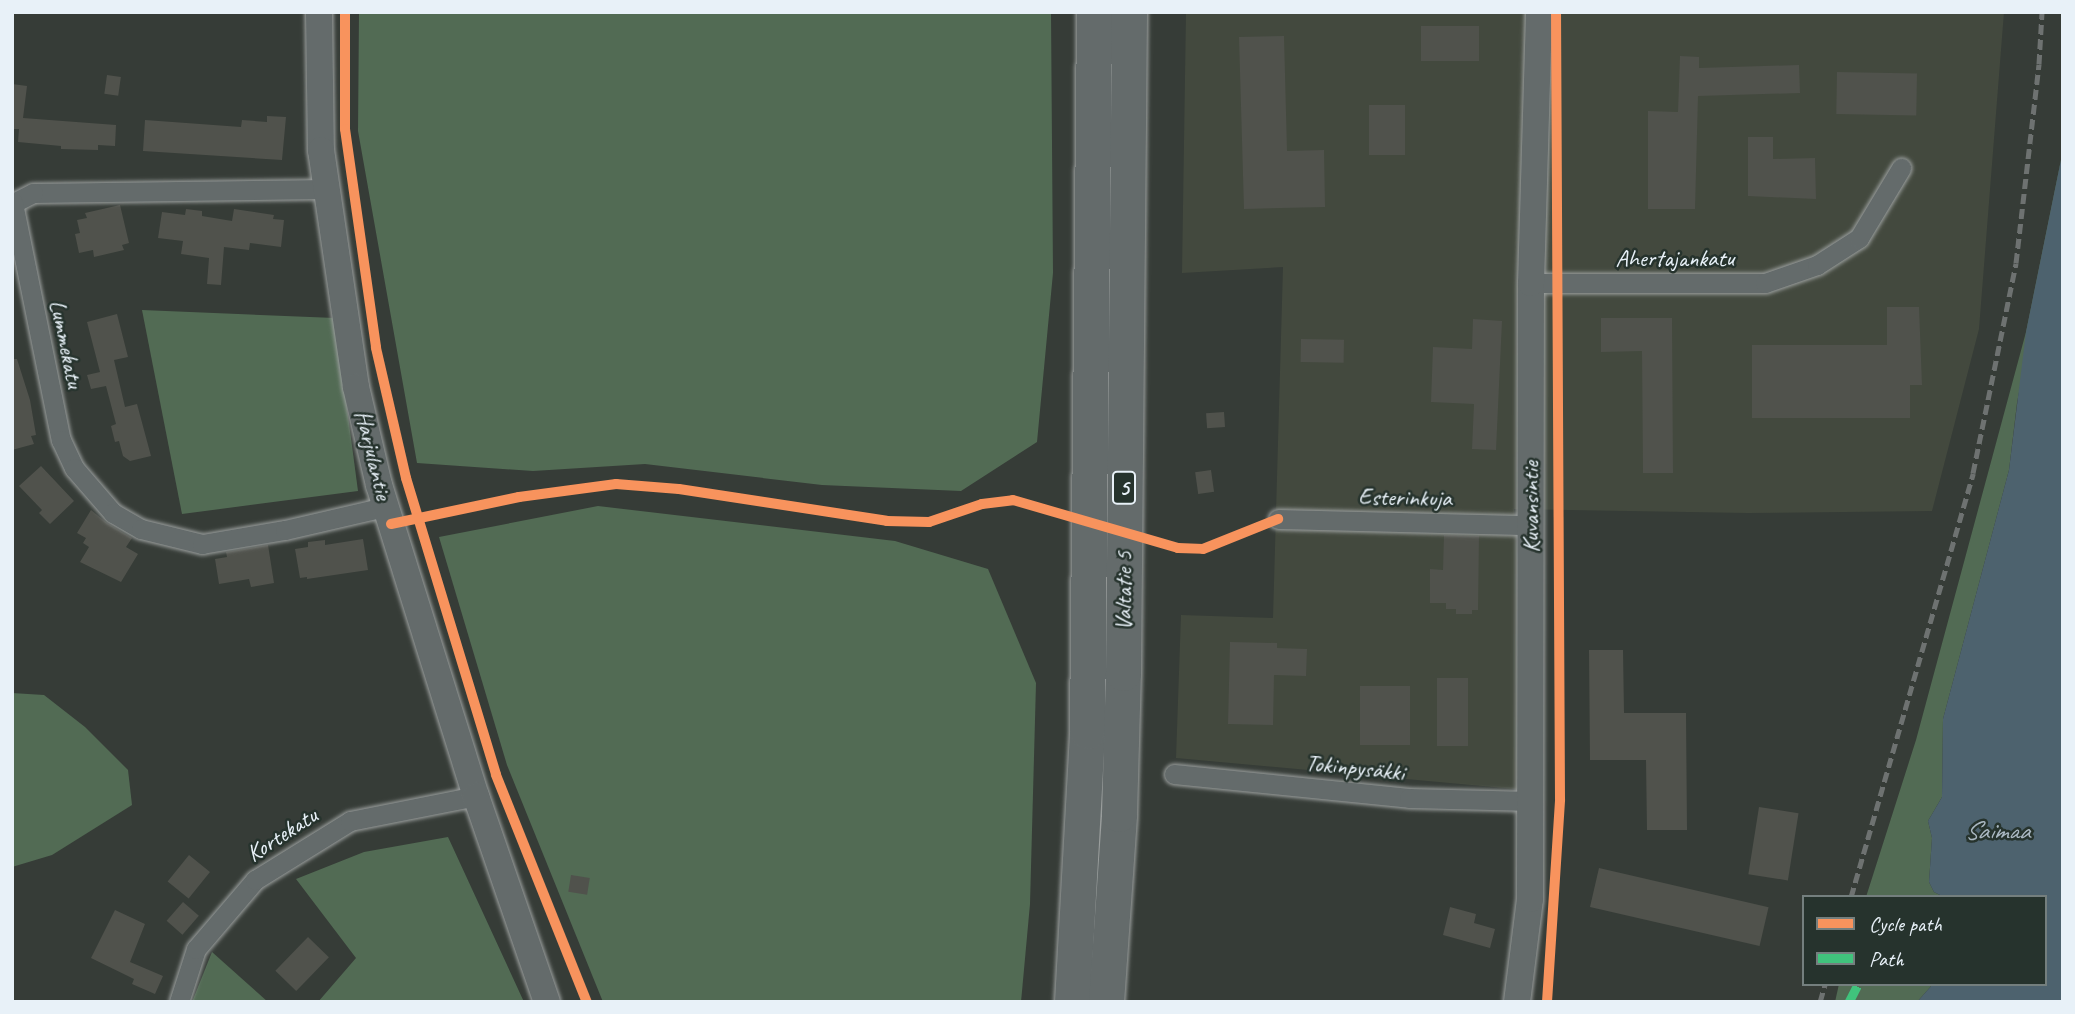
<!DOCTYPE html>
<meta charset="utf-8">
<style>
body{margin:0}
#map{position:relative;width:2075px;height:1014px;overflow:hidden;background:#363c37;font-family:Caveat,sans-serif}
div>[style]{position:absolute}
[style*='--x']{left:calc(var(--x)*1px);top:calc(var(--y)*1px);width:calc(var(--w)*1px);rotate:calc(var(--a)*1deg)}
.built>*{inset:0;background:#43493e}
.green>*{inset:0;background:#526b54}
.water>*{inset:0;background:#4d626e}
.building>*{inset:0;background:#50524c;transform-origin:0 0}
.roads{filter:drop-shadow(0 0 2px #9b9f9e) drop-shadow(0 0 2px #9b9f9e)}
.street>*{height:19px;margin:-9.5px;padding:0 9.5px;transform-origin:9.5px;border-radius:9.5px;background:#646b6b}
.secondary>*{height:26px;margin:-13px;padding:0 13px;transform-origin:13px;border-radius:13px;background:#646b6b}
.highway>*{height:35px;margin:-17.5px;padding:0 17.5px;transform-origin:17.5px;border-radius:17.5px;background:#646b6b}
.rail>*{height:5px;margin-top:-2.5px;transform-origin:0;background:repeating-linear-gradient(90deg,#6e7271 0 10px,transparent 0 15px)}
.quiet>*{height:9px;margin-top:-4.5px;transform-origin:0;background:repeating-linear-gradient(90deg,#40c37c 0 18px,transparent 0 27px)}
.cycleway>*{height:10px;margin:-5px;padding:0 5px;transform-origin:5px;border-radius:5px;background:#f8935d}
span{translate:-50% -50%;white-space:nowrap;text-align:center;line-height:1.15;-webkit-text-stroke:5px #26332d;paint-order:stroke}
.shield-label span{padding:2px 5px;background:#26332d;border:2px solid;border-radius:5px;-webkit-text-stroke-width:0}
.shield-label{font-size:23px;color:#e8f1f8;font-weight:700}
.street-label{font-size:24px;color:#e8f1f8}
.water-label{font-size:26px;color:#abb9c3;font-style:italic}
.frame{position:absolute;inset:0;border:14px solid #e8f1f8;pointer-events:none}
.legend{position:absolute;left:1802px;top:895px;width:245px;height:91px;box-sizing:border-box;background:#26332d;border:2px solid #747f7e;margin:0;padding:9px 12px;list-style:none;font-size:21px;color:#e8f1f8}
.legend li{display:flex;align-items:center;gap:14px;height:35px}
.legend b{width:35px;border:2px solid #747f7e}
</style>
<div id="map">
<div class="built">
<i style="clip-path:polygon(1186px 12px,2004px 12px,1979px 329px,1932px 511px,1748px 513px,1514px 509px,1524px 636px,1526px 790px,1176px 758px,1181px 615px,1273px 618px,1283px 267px,1182px 273px)"></i>
</div>
<div class="green">
<i style="clip-path:polygon(359px 12px,1051px 12px,1053px 273px,1037px 442px,961px 491px,822px 485px,645px 464px,533px 471px,417px 463px,358px 131px)"></i>
<i style="clip-path:polygon(2063px 150px,2017px 403px,2009px 470px,1943px 719px,1942px 797px,1928px 821px,1932px 838px,1929px 882px,1934px 892px,1944px 897px,1866px 897px,1916px 740px,2026px 332px)"></i>
<i style="clip-path:polygon(142px 310px,335px 318px,358px 491px,182px 514px)"></i>
<i style="clip-path:polygon(598px 506px,895px 541px,988px 569px,1036px 683px,1030px 904px,1021px 1002px,603px 1002px,507px 765px,439px 537px)"></i>
<i style="clip-path:polygon(12px 693px,44px 695px,85px 727px,128px 770px,132px 805px,52px 855px,12px 867px)"></i>
<i style="clip-path:polygon(448px 837px,524px 1002px,318px 1002px,356px 958px,296px 879px,364px 852px)"></i>
<i style="clip-path:polygon(212px 952px,268px 1002px,192px 1002px)"></i>
<i style="clip-path:polygon(1839px 984px,1933px 984px,1917px 1002px,1835px 1002px)"></i>
</div>
<div class="water">
<i style="clip-path:polygon(2063px 150px,2063px 1002px,1917px 1002px,1933px 984px,2045px 984px,2045px 897px,1944px 897px,1934px 892px,1929px 882px,1932px 838px,1928px 821px,1942px 797px,1943px 719px,2009px 470px,2026px 332px)"></i>
</div>
<div class="building">
<i style="left:1421px;top:26px;width:58px;height:35px"></i>
<i style="clip-path:polygon(1284px 36px,1287px 151px,1324px 150px,1325px 207px,1244px 209px,1239px 37px)"></i>
<i style="clip-path:polygon(1680px 56px,1699px 57px,1699px 68px,1799px 65px,1800px 93px,1698px 96px,1695px 209px,1648px 209px,1648px 111px,1678px 112px)"></i>
<i style="left:1837px;top:72px;width:80px;height:42px;rotate:1deg"></i>
<i style="left:107px;top:75px;width:14px;height:19px;rotate:8deg"></i>
<i style="clip-path:polygon(12px 84px,27px 86px,23px 118px,116px 125px,115px 146px,98px 145px,98px 150px,61px 149px,61px 146px,18px 142px,19px 129px,12px 129px)"></i>
<i style="left:1405px;top:105px;width:50px;height:36px;rotate:90deg"></i>
<i style="clip-path:polygon(267px 116px,286px 117px,282px 160px,143px 151px,145px 120px,241px 127px,242px 120px,267px 122px)"></i>
<i style="clip-path:polygon(1748px 137px,1773px 137px,1773px 159px,1815px 158px,1816px 199px,1748px 196px)"></i>
<i style="clip-path:polygon(120px 205px,129px 243px,122px 245px,124px 250px,94px 257px,93px 250px,79px 253px,75px 234px,80px 233px,77px 220px,87px 218px,85px 213px)"></i>
<i style="clip-path:polygon(186px 209px,202px 211px,202px 216px,232px 221px,234px 209px,274px 215px,273px 219px,284px 220px,281px 247px,250px 243px,249px 250px,224px 247px,221px 285px,207px 284px,209px 258px,181px 254px,183px 241px,158px 238px,162px 212px,185px 215px)"></i>
<i style="clip-path:polygon(1887px 307px,1919px 307px,1922px 385px,1910px 385px,1910px 418px,1752px 418px,1752px 345px,1887px 345px)"></i>
<i style="clip-path:polygon(117px 314px,128px 357px,114px 360px,125px 407px,137px 404px,151px 456px,130px 461px,123px 456px,119px 441px,115px 442px,111px 426px,116px 424px,106px 386px,91px 389px,87px 375px,100px 372px,87px 322px)"></i>
<i style="clip-path:polygon(1601px 318px,1672px 318px,1673px 473px,1643px 473px,1642px 351px,1601px 352px)"></i>
<i style="clip-path:polygon(1473px 319px,1502px 321px,1496px 450px,1472px 449px,1474px 404px,1431px 402px,1433px 347px,1472px 349px)"></i>
<i style="left:1301px;top:339px;width:43px;height:23px;rotate:1deg"></i>
<i style="clip-path:polygon(12px 359px,17px 359px,30px 400px,36px 435px,31px 436px,34px 444px,12px 450px)"></i>
<i style="left:1224px;top:412px;width:15px;height:18px;rotate:86deg"></i>
<i style="clip-path:polygon(41px 466px,74px 501px,50px 524px,39px 513px,42px 510px,19px 486px)"></i>
<i style="left:1211px;top:470px;width:22px;height:16px;rotate:82deg"></i>
<i style="clip-path:polygon(91px 510px,107px 523px,132px 538px,126px 547px,138px 554px,121px 582px,80px 562px,89px 547px,83px 543px,86px 538px,77px 533px)"></i>
<i style="clip-path:polygon(1444px 535px,1479px 536px,1478px 610px,1472px 610px,1472px 614px,1456px 614px,1456px 609px,1446px 609px,1446px 603px,1430px 603px,1430px 569px,1443px 570px)"></i>
<i style="clip-path:polygon(363px 539px,368px 570px,307px 579px,307px 577px,300px 578px,295px 549px,308px 547px,308px 542px,325px 540px,325px 545px)"></i>
<i style="clip-path:polygon(268px 545px,274px 583px,251px 587px,249px 579px,219px 584px,215px 559px,227px 557px,226px 552px)"></i>
<i style="clip-path:polygon(1230px 642px,1277px 643px,1277px 648px,1307px 649px,1306px 676px,1274px 675px,1273px 725px,1228px 724px)"></i>
<i style="clip-path:polygon(1589px 650px,1623px 650px,1624px 713px,1686px 713px,1687px 830px,1647px 830px,1646px 760px,1590px 760px)"></i>
<i style="left:1437px;top:678px;width:31px;height:68px"></i>
<i style="left:1360px;top:686px;width:50px;height:59px"></i>
<i style="left:1759px;top:807px;width:40px;height:68px;rotate:9deg"></i>
<i style="left:189px;top:855px;width:27px;height:34px;rotate:39deg"></i>
<i style="left:1599px;top:868px;width:174px;height:40px;rotate:13deg"></i>
<i style="left:571px;top:875px;width:19px;height:17px;rotate:9deg"></i>
<i style="left:183px;top:902px;width:21px;height:25px;rotate:41deg"></i>
<i style="clip-path:polygon(1450px 907px,1476px 914px,1474px 923px,1495px 929px,1490px 948px,1443px 935px)"></i>
<i style="clip-path:polygon(115px 910px,145px 924px,130px 962px,163px 976px,155px 994px,132px 984px,134px 979px,91px 958px)"></i>
<i style="left:308px;top:937px;width:29px;height:47px;rotate:44deg"></i>
</div>
<div class="roads">
<div class="street">
<i style="--x:327;--y:189;--w:294;--a:179.2"></i>
<i style="--x:33;--y:193;--w:22;--a:153"></i>
<i style="--x:13;--y:203;--w:242;--a:78.6"></i>
<i style="--x:61;--y:440;--w:31;--a:65"></i>
<i style="--x:74;--y:468;--w:60;--a:49.1"></i>
<i style="--x:113;--y:513;--w:32;--a:30"></i>
<i style="--x:141;--y:529;--w:63;--a:13.8"></i>
<i style="--x:202;--y:544;--w:84;--a:-9.6"></i>
<i style="--x:285;--y:530;--w:103;--a:-13"></i>
<i style="--x:1531;--y:283;--w:234;--a:0"></i>
<i style="--x:1765;--y:283;--w:55;--a:-19.1"></i>
<i style="--x:1817;--y:265;--w:50;--a:-32.7"></i>
<i style="--x:1859;--y:238;--w:82;--a:-59"></i>
<i style="--x:1278;--y:519;--w:253;--a:1.4"></i>
<i style="--x:1174;--y:774;--w:236;--a:5.8"></i>
<i style="--x:1409;--y:798;--w:123;--a:1.4"></i>
<i style="--x:179;--y:1002;--w:56;--a:-72.2"></i>
<i style="--x:196;--y:949;--w:91;--a:-49.5"></i>
<i style="--x:255;--y:880;--w:112;--a:-31.8"></i>
<i style="--x:350;--y:821;--w:128;--a:-11.2"></i>
</div>
<div class="secondary">
<i style="--x:319;--y:12;--w:138;--a:89.2"></i>
<i style="--x:321;--y:150;--w:240;--a:81.6"></i>
<i style="--x:356;--y:387;--w:101;--a:76.8"></i>
<i style="--x:379;--y:485;--w:326;--a:72.7"></i>
<i style="--x:476;--y:796;--w:218;--a:71"></i>
<i style="--x:1517;--y:1002;--w:104;--a:-82.8"></i>
<i style="--x:1530;--y:899;--w:616;--a:-89.91"></i>
<i style="--x:1531;--y:283;--w:271;--a:-88.3"></i>
</div>
<div class="highway">
<i style="--x:1072;--y:1002;--w:271;--a:-86.8"></i>
<i style="--x:1087;--y:731;--w:719;--a:-89.44"></i>
<i style="--x:1106;--y:1002;--w:188;--a:-86"></i>
<i style="--x:1119;--y:814;--w:141;--a:-88.4"></i>
<i style="--x:1123;--y:673;--w:661;--a:-89.48"></i>
</div>
</div>
<div class="rail">
<i style="--x:1851;--y:897;--w:441;--a:-73.9"></i>
<i style="--x:1973;--y:473;--w:214;--a:-78.4"></i>
<i style="--x:2016;--y:263;--w:200;--a:-83.4"></i>
<i style="--x:2039;--y:64;--w:52;--a:-86.7"></i>
<i style="--x:1820;--y:1002;--w:19;--a:-74"></i>
</div>
<div class="quiet">
<i style="--x:1849;--y:1002;--w:20;--a:-63"></i>
</div>
<div class="cycleway">
<i style="--x:345;--y:12;--w:117;--a:90"></i>
<i style="--x:345;--y:129;--w:221;--a:81.9"></i>
<i style="--x:376;--y:348;--w:133;--a:77"></i>
<i style="--x:406;--y:478;--w:310;--a:73.1"></i>
<i style="--x:496;--y:775;--w:245;--a:68.2"></i>
<i style="--x:391;--y:524;--w:131;--a:-11.9"></i>
<i style="--x:519;--y:497;--w:98;--a:-7.6"></i>
<i style="--x:616;--y:484;--w:63;--a:4.5"></i>
<i style="--x:679;--y:489;--w:210;--a:8.7"></i>
<i style="--x:887;--y:521;--w:42;--a:1.4"></i>
<i style="--x:929;--y:522;--w:56;--a:-18.8"></i>
<i style="--x:982;--y:504;--w:31;--a:-7"></i>
<i style="--x:1013;--y:500;--w:172;--a:16.2"></i>
<i style="--x:1178;--y:548;--w:25;--a:2"></i>
<i style="--x:1203;--y:549;--w:81;--a:-21.8"></i>
<i style="--x:1547;--y:1002;--w:203;--a:-86.3"></i>
<i style="--x:1560;--y:799;--w:787;--a:-90.29"></i>
</div>
<div class="shield-label">
<span style="left:1124px;top:488px">5</span>
</div>
<div class="street-label">
<span style="left:1675px;top:259px">Ahertajankatu</span>
<span style="left:66px;top:344px;rotate:78deg">Lummekatu</span>
<span style="left:373px;top:455px;rotate:76deg">Harjulantie</span>
<span style="left:1405px;top:498px;rotate:1deg">Esterinkuja</span>
<span style="left:1531px;top:507px;rotate:-90deg">Kuvansintie</span>
<span style="left:1124px;top:591px;rotate:-90deg">Valtatie 5</span>
<span style="left:1355px;top:768px;rotate:6deg">Tokinpysäkki</span>
<span style="left:282px;top:835px;rotate:-33deg">Kortekatu</span>
</div>
<div class="water-label">
<span style="left:1997px;top:831px">Saimaa</span>
</div>
<div class="frame"></div>
<ul class="legend">
<li><b style="height:9px;background:#f8935d"></b>Cycle path</li>
<li><b style="height:9px;background:#40c37c"></b>Path</li>
</ul>
</div>
